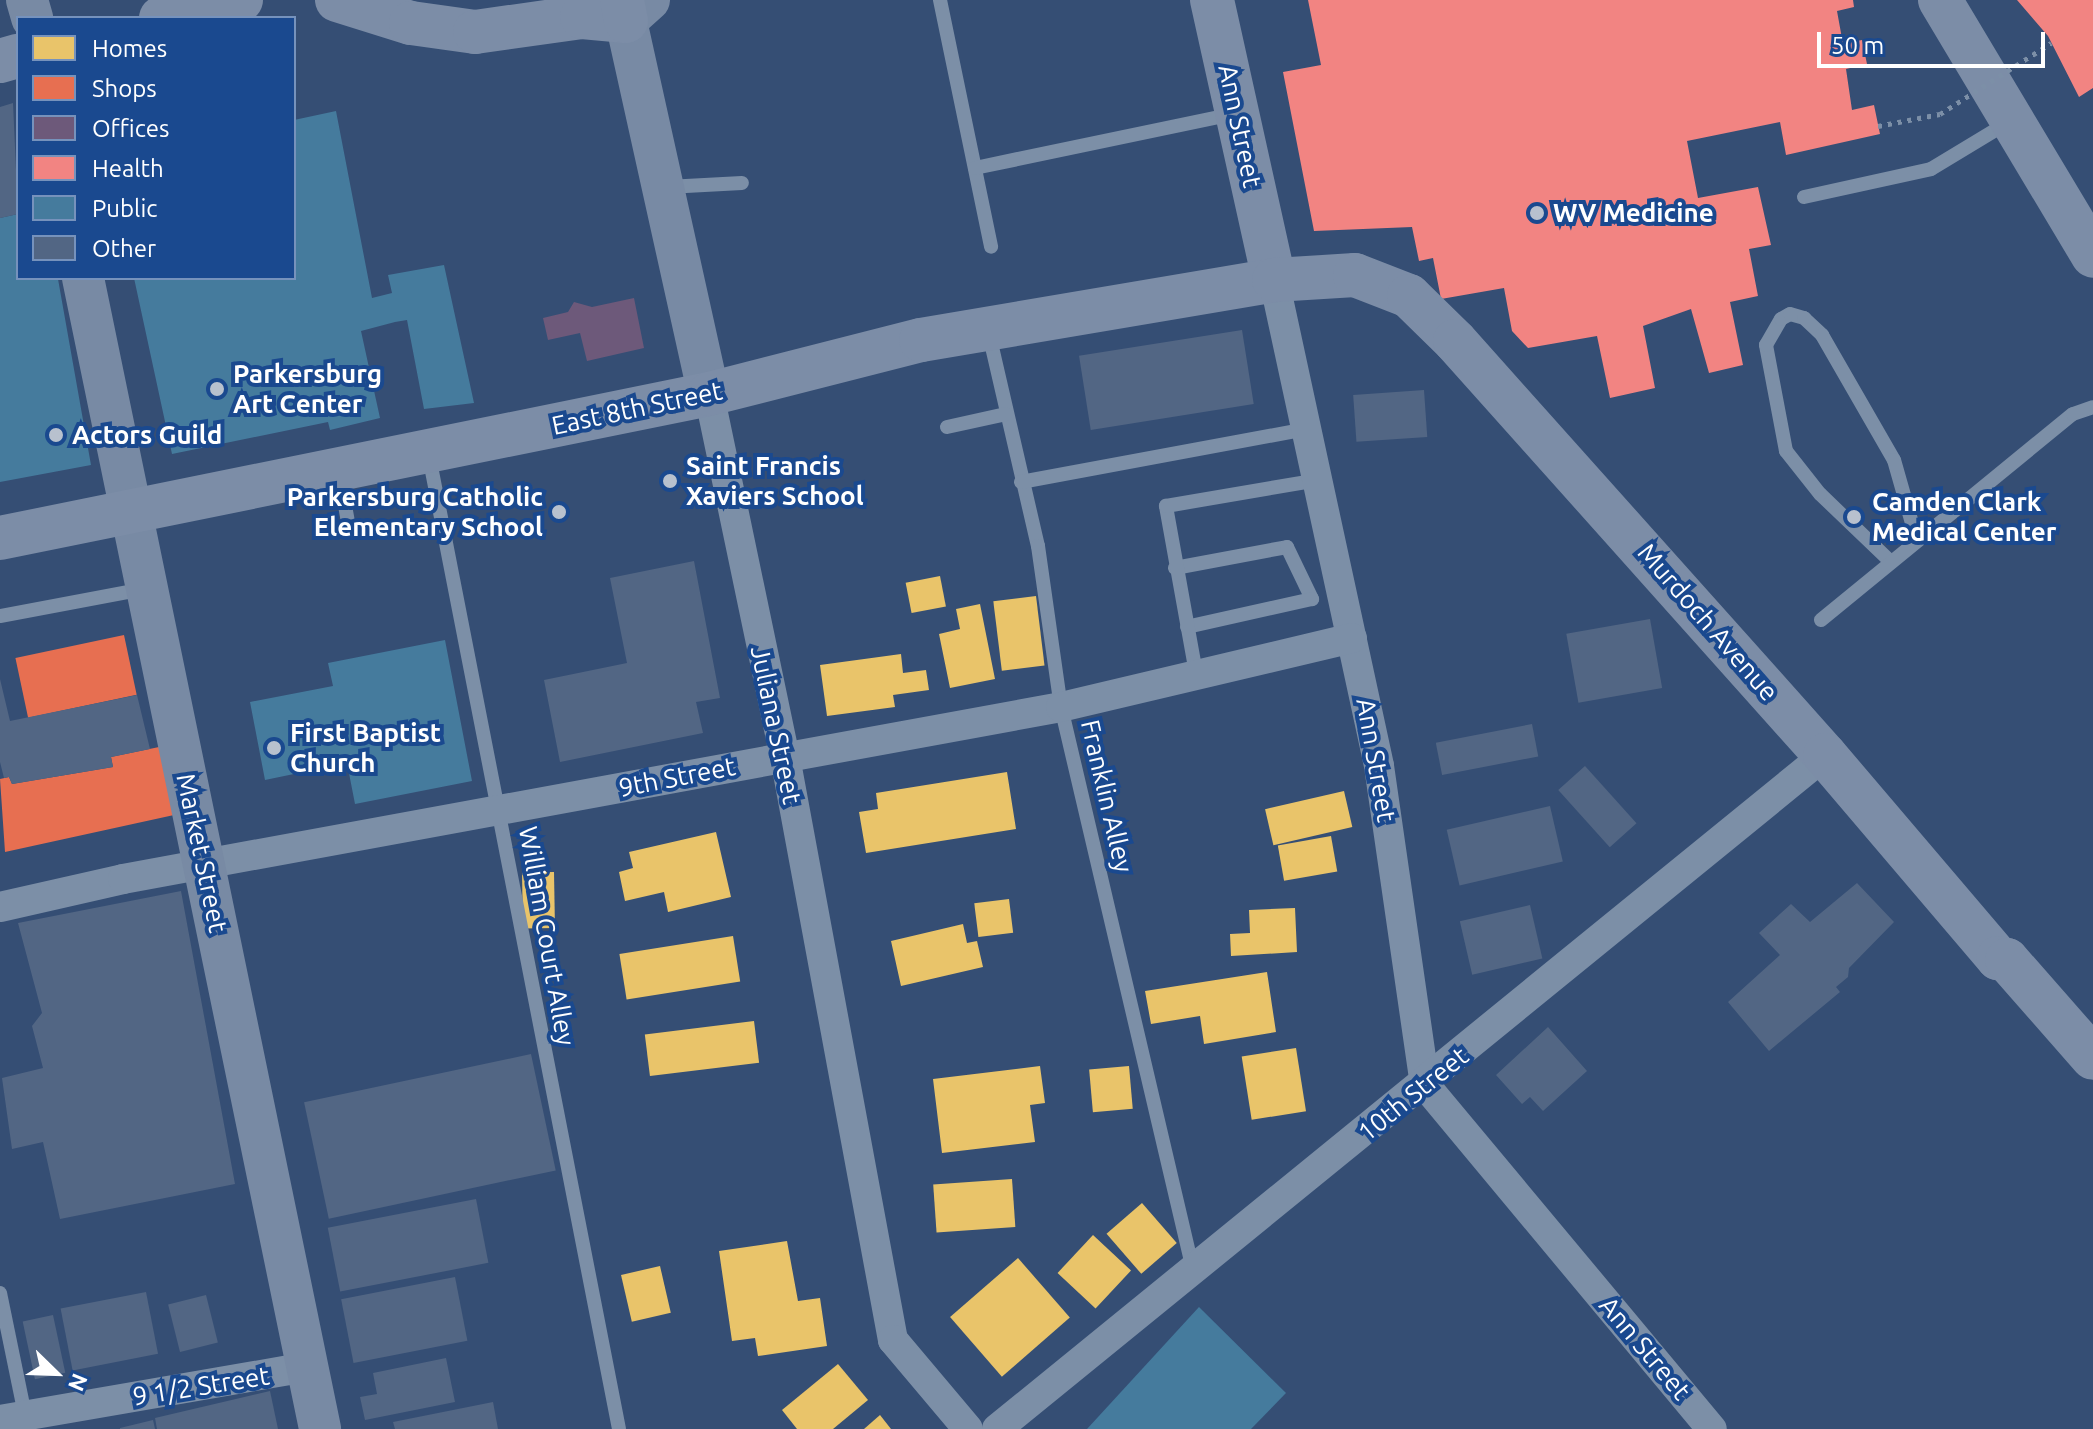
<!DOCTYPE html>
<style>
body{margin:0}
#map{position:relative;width:2093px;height:1429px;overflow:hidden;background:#354e74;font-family:Ubuntu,sans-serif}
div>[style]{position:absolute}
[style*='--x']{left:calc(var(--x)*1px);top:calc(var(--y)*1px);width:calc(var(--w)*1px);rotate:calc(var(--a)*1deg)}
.homes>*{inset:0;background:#e9c46a;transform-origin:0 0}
.shops>*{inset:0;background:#e76f51;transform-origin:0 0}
.offices>*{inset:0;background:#6d597a}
.health>*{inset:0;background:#f28482}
.public>*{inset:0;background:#457b9d}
.building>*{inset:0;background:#526684;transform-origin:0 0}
.lane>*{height:14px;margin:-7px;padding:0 7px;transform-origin:7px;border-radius:7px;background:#7c8fa7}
.street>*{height:30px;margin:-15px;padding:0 15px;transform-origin:15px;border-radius:15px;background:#7c8fa7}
.secondary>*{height:42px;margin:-21px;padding:0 21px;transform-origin:21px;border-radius:21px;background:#788aa4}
.primary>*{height:44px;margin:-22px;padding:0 22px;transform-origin:22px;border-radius:22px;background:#7c8da7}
.path-bridge>*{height:5px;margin-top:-2.5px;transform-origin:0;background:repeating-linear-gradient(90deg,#7c8fa7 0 4px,transparent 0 10px)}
.dots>*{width:22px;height:22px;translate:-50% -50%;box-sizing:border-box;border:4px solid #1a498f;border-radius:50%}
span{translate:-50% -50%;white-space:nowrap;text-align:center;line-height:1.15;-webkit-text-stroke:8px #1a498f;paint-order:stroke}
.street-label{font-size:26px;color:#fff}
.poi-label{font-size:26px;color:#fff;font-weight:700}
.left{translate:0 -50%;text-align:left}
.right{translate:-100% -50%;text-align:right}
.legend{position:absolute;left:16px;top:16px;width:280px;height:264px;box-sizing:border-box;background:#1a498f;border:2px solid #7692bc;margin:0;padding:10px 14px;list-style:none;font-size:24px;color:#fff}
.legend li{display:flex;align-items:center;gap:16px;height:40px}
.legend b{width:40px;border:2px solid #7692bc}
.north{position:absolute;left:16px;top:1333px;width:80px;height:80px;-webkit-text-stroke:6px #1a498f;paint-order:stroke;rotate:113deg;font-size:22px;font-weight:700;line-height:32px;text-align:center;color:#fff}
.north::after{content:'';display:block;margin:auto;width:28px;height:36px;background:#fff;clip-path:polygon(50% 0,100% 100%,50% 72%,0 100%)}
.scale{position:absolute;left:1817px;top:32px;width:228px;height:36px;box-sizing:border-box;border:4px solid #fff;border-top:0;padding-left:10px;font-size:24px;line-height:28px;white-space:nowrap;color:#fff;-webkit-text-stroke:6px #1a498f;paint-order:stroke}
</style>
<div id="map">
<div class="homes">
<i style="left:940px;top:576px;width:31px;height:35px;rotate:79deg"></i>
<i style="left:1036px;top:596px;width:70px;height:43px;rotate:83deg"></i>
<i style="clip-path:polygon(980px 604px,995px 679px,950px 688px,939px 634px,960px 629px,956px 609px)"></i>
<i style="clip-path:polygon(901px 654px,903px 673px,926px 670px,929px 690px,893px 695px,895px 707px,827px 716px,820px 665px)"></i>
<i style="clip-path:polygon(1007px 772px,1016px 829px,866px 853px,859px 812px,878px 809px,876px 793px)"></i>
<i style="left:1344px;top:791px;width:37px;height:81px;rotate:77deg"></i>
<i style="clip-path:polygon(716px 832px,731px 897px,668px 912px,664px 892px,625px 901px,619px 872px,633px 868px,629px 852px)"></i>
<i style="left:1331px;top:836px;width:36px;height:54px;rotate:80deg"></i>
<i style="left:554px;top:872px;width:56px;height:32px;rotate:89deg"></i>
<i style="left:1009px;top:899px;width:34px;height:35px;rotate:83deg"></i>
<i style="clip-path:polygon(1295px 908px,1297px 952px,1231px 956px,1230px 934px,1250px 933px,1249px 910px)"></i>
<i style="clip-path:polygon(963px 924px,967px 943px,977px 941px,983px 967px,901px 986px,891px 941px)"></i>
<i style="left:733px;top:936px;width:46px;height:115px;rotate:81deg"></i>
<i style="clip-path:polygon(1267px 972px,1276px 1032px,1204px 1044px,1200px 1016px,1151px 1024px,1145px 991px)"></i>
<i style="left:754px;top:1021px;width:42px;height:110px;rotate:83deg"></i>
<i style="left:1296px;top:1048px;width:64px;height:55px;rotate:81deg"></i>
<i style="clip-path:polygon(1040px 1066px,1045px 1103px,1030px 1105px,1035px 1142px,942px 1153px,933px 1079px)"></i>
<i style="left:1129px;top:1066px;width:43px;height:40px;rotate:85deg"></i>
<i style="left:1012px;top:1179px;width:48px;height:79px;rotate:86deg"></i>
<i style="left:1142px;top:1203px;width:53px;height:47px;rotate:49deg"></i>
<i style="left:1093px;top:1235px;width:52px;height:52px;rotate:43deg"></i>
<i style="clip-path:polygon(787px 1241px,798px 1301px,820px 1298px,827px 1346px,758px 1356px,755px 1338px,732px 1341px,719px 1251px)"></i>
<i style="left:1018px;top:1258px;width:79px;height:90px;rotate:49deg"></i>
<i style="left:660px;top:1266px;width:48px;height:40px;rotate:77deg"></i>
<i style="clip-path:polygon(838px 1364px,868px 1400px,833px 1429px,797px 1429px,782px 1410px)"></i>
<i style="clip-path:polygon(880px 1415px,891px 1429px,864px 1429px)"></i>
</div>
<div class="shops">
<i style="left:124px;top:635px;width:61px;height:111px;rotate:78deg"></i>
<i style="clip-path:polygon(159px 747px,174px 815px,5px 852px,0 779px,9px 777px,12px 784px,113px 767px,111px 757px)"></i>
</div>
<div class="offices">
<i style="clip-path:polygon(634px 298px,644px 348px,587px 361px,580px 333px,548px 340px,543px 318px,568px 312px,574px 302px,592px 307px)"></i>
</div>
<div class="health">
<i style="clip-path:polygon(1308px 0,1853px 0,1854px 7px,1837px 11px,1843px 44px,1862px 40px,1867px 64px,1846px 69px,1852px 110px,1874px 105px,1880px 134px,1786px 155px,1780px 122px,1687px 141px,1698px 198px,1758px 187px,1771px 245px,1749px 249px,1758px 296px,1730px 302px,1743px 365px,1709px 373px,1691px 309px,1643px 326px,1655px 388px,1610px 398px,1597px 336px,1528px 348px,1512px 331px,1504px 288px,1441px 299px,1433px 258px,1419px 261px,1412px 227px,1314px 231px,1283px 72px,1321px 65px)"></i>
<i style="clip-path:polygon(2017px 0,2093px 0,2093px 88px,2079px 97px,2048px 36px)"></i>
</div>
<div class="public">
<i style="clip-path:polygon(336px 111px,372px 298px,392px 293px,388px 275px,444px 265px,474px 403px,424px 409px,407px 320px,395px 322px,361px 331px,380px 418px,330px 430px,328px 422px,172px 454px,134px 278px,294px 278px,294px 120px)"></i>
<i style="clip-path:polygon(18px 214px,18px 278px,58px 279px,91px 465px,0 482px,0 218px)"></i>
<i style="clip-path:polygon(445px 640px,472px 781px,355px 804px,347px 763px,265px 780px,250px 702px,333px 686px,328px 663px)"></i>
<i style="clip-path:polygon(1199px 1307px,1286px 1393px,1251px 1429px,1087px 1429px)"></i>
</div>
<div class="building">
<i style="clip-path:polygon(13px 103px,18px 214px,0 218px,0 107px)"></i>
<i style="left:1242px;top:330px;width:75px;height:165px;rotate:81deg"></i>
<i style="left:1424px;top:390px;width:47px;height:71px;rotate:86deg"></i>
<i style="clip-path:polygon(694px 561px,720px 698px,696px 702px,703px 733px,560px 762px,544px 680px,627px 663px,610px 578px)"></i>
<i style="left:1650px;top:619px;width:70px;height:85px;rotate:80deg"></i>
<i style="clip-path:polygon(0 679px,10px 721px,137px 695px,150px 749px,111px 757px,113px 767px,12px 784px,9px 777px,4px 778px,0 762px)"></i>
<i style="left:1532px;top:724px;width:33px;height:98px;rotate:79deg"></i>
<i style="left:1585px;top:766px;width:77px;height:36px;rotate:48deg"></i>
<i style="left:1550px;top:806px;width:57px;height:106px;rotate:77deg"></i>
<i style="clip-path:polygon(1857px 883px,1894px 922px,1849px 968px,1848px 977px,1836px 987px,1840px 992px,1769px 1051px,1728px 1002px,1780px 955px,1759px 933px,1791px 904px,1810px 922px)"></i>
<i style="clip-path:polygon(181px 891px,235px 1184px,60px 1219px,43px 1142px,12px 1149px,2px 1078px,43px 1068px,32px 1026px,42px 1013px,18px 923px)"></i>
<i style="left:1530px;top:905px;width:55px;height:72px;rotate:77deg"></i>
<i style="clip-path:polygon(1548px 1027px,1587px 1071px,1543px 1111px,1530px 1097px,1522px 1104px,1496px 1075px)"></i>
<i style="left:531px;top:1054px;width:119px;height:232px;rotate:78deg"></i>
<i style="left:476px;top:1199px;width:65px;height:151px;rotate:79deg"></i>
<i style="left:455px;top:1277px;width:65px;height:116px;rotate:79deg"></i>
<i style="left:146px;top:1292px;width:63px;height:87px;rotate:79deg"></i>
<i style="left:206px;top:1295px;width:49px;height:39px;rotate:76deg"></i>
<i style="left:53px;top:1315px;width:59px;height:31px;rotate:78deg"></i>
<i style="clip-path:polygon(446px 1358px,455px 1402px,365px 1420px,360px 1397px,377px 1394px,373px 1373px)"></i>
<i style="clip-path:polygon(270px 1391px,278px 1429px,157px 1429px,155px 1418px)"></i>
<i style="clip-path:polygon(493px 1402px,498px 1429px,395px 1429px,393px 1422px)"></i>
<i style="clip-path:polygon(153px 1420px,155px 1429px,120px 1429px,120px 1428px)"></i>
</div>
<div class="lane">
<i style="--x:940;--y:0;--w:252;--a:78.3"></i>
<i style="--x:975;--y:168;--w:264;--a:-11.8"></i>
<i style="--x:667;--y:187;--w:75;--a:-3.1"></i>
<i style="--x:1804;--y:197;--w:130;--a:-12.4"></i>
<i style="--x:1931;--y:169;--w:89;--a:-31.2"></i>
<i style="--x:989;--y:334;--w:218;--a:77"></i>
<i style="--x:1038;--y:546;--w:163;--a:81.9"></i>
<i style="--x:1061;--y:707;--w:578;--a:76.8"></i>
<i style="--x:947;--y:427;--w:60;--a:-12.4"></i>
<i style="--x:429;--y:456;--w:991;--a:78.95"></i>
<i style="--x:339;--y:472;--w:51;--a:79.8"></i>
<i style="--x:1021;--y:482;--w:291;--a:-10.5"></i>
<i style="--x:1891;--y:562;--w:98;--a:-136.2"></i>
<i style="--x:1820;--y:494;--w:55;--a:-128.3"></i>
<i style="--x:1786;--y:451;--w:108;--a:-100.7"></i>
<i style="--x:1766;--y:345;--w:30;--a:-60"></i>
<i style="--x:1781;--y:319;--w:10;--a:-29"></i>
<i style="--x:1790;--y:314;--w:15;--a:16"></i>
<i style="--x:1804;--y:318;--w:25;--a:43"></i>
<i style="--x:1822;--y:335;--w:144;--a:60.1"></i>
<i style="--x:1894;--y:460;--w:84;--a:74.1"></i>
<i style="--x:1175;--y:568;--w:114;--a:-10.6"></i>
<i style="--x:1287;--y:547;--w:58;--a:64.3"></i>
<i style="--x:1312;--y:599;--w:128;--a:167.4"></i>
<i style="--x:0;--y:616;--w:147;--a:-10.6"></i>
<i style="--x:1821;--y:620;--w:325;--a:-39.3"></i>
<i style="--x:2073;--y:414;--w:21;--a:-19"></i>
<i style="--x:1196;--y:673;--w:170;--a:-100.2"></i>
<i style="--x:1166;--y:506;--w:154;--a:-9.7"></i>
<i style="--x:0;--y:1293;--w:125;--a:78.4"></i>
</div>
<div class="street">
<i style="--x:1274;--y:280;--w:497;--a:77.8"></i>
<i style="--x:1379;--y:766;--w:322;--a:81.8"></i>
<i style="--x:1425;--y:1085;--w:448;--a:50.2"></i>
<i style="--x:709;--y:394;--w:371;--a:78.2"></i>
<i style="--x:785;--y:757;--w:593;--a:79.51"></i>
<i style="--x:893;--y:1340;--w:116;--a:49.9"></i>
<i style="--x:0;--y:907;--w:126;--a:-12.8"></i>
<i style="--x:123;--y:879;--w:954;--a:-10.39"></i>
<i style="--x:1061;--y:707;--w:299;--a:-13.3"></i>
<i style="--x:0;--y:1420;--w:312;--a:-9.8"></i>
<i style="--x:997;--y:1429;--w:1068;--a:-39.15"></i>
</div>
<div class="secondary">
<i style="--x:27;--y:0;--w:19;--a:74"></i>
<i style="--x:649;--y:0;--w:31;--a:138"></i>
<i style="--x:626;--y:21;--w:382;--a:77.5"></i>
<i style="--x:83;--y:278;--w:1175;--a:78.36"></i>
</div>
<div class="primary">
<i style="--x:337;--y:0;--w:77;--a:17.3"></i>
<i style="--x:411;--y:23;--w:65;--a:8"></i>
<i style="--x:475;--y:32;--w:108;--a:-8"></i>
<i style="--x:582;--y:17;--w:44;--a:5.2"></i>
<i style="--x:626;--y:21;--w:21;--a:-101"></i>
<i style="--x:1212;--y:0;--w:287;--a:77.5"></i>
<i style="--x:1940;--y:0;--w:298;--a:59.1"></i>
<i style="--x:161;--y:18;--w:82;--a:-12.7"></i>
<i style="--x:0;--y:61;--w:19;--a:-16"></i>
<i style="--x:0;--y:538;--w:723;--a:-11.48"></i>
<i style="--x:709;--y:394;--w:219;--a:-14.3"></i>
<i style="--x:921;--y:340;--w:358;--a:-9.6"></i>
<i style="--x:1274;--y:280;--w:81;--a:-3.5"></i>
<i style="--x:1355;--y:275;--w:58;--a:21.3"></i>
<i style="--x:1409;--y:296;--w:64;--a:44.4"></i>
<i style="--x:1455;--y:341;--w:555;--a:48.21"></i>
<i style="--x:1825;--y:755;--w:267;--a:49.6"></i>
<i style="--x:1998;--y:958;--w:9;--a:13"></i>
<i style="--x:2007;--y:960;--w:130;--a:48.7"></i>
</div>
<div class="path-bridge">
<i style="--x:1878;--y:126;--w:63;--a:-11"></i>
<i style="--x:1940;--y:114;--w:132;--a:-32.6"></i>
</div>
<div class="dots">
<i style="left:1537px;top:213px;background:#b8c1ce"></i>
<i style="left:217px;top:389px;background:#b8c1ce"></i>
<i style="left:56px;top:435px;background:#b8c1ce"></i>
<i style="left:670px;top:481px;background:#b8c1ce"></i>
<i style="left:559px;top:512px;background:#b8c1ce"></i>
<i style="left:1854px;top:517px;background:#b8c1ce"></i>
<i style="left:274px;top:748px;background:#b8c1ce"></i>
</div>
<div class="street-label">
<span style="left:1240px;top:126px;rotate:78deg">Ann Street</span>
<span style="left:637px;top:408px;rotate:-12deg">East 8th Street</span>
<span style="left:1708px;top:622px;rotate:49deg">Murdoch Avenue</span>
<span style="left:776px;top:725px;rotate:78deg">Juliana Street</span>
<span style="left:1376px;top:760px;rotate:80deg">Ann Street</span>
<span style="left:677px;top:777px;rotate:-11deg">9th Street</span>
<span style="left:1107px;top:796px;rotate:77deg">Franklin Alley</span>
<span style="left:202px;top:853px;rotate:78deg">Market Street</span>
<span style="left:547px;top:936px;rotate:80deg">William Court Alley</span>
<span style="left:1413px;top:1094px;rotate:-39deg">10th Street</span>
<span style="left:1645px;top:1348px;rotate:50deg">Ann Street</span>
<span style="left:201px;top:1386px;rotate:-9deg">9 1/2 Street</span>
</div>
<div class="poi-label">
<span class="left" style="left:1553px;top:213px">WV Medicine</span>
<span class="left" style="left:233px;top:389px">Parkersburg<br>Art Center</span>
<span class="left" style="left:72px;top:435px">Actors Guild</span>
<span class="left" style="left:686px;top:481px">Saint Francis<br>Xaviers School</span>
<span class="right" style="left:543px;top:512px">Parkersburg Catholic<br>Elementary School</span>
<span class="left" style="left:1872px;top:517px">Camden Clark<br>Medical Center</span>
<span class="left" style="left:290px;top:748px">First Baptist<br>Church</span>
</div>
<ul class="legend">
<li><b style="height:22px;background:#e9c46a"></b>Homes</li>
<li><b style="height:22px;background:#e76f51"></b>Shops</li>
<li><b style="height:22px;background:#6d597a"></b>Offices</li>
<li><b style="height:22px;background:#f28482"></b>Health</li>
<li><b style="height:22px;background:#457b9d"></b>Public</li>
<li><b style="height:22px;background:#526684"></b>Other</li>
</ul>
<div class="north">N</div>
<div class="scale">50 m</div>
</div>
